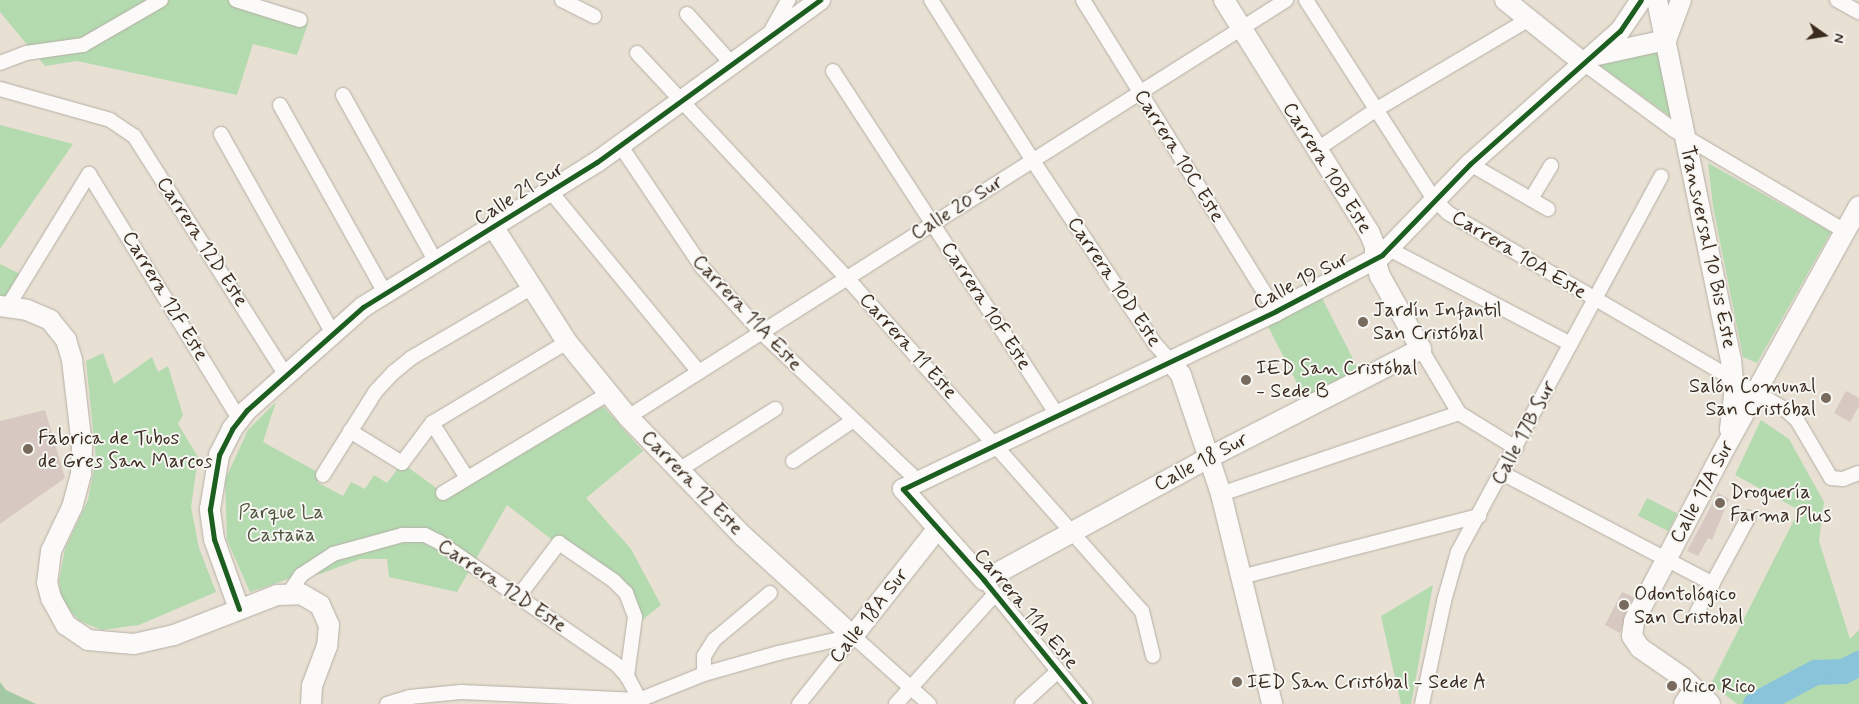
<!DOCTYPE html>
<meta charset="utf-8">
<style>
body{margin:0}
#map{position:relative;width:1859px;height:704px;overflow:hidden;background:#e8e0d3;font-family:Mynerve,sans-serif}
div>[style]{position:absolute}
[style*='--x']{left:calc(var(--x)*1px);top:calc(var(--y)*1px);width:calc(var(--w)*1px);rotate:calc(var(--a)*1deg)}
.green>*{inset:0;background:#b4dab0;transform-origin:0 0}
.forest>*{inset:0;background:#a5c9a4}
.river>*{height:25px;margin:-12.5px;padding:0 12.5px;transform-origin:12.5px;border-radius:12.5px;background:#8ac4db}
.building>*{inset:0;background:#d7c8c1}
.roads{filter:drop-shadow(0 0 1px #b5aea5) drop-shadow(0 0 1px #b5aea5)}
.street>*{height:14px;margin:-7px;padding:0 7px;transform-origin:7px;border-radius:7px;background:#fcfaf8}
.secondary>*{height:20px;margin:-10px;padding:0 10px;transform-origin:10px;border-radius:10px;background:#fcfaf8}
.cycleway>*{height:5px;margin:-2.5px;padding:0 2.5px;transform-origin:2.5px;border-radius:2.5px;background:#1b5e20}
.dots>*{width:14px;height:14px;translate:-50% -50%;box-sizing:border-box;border:2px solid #f6f6f2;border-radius:50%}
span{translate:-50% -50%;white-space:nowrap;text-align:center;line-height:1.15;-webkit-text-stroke:4px #f6f6f2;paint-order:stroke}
.street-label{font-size:20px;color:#3b2a1e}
.poi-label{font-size:20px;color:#3b2a1e}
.left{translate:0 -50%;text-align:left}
.right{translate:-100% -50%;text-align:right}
.park-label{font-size:20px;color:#4f553c}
.north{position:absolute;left:1799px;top:10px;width:50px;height:50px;-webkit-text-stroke:4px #f6f6f2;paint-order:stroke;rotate:103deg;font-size:14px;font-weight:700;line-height:20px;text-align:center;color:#3b2a1e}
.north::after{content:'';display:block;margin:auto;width:18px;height:22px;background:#3b2a1e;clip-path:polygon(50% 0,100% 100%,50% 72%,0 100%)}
</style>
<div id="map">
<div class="green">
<i style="clip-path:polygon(0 0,236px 0,308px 23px,297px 55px,253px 44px,237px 95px,77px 61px,45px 66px,0 12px)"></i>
<i style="clip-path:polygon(1659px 50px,1675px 120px,1595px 62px)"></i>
<i style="clip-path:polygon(0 125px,73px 144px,0 249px)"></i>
<i style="clip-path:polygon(1708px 163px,1831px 232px,1757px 363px,1743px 357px,1713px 206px)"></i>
<i style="clip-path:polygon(0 264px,20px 274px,6px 299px,0 298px)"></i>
<i style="left:1322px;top:298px;width:80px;height:61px;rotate:63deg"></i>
<i style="clip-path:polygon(103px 353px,114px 384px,152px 357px,158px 372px,168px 366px,183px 415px,178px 424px,198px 457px,191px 507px,199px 548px,216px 592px,139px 625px,102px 630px,80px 621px,62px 603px,59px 581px,65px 549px,88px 500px,96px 459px,86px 361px)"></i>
<i style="clip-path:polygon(276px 402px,263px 442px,323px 475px,317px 482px,343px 496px,351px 482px,365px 489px,374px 475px,387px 483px,402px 463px,443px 493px,451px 494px,603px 406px,643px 451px,586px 498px,631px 549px,661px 605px,636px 625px,630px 600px,507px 505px,457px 592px,389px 577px,387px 559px,360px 559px,320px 574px,294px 577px,250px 592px,227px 540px,225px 480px,248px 430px)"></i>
<i style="clip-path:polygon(1761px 420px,1789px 439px,1824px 502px,1819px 541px,1850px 639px,1859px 630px,1859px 704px,1737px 704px,1711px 684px,1799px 510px,1735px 475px)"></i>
<i style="left:1647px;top:498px;width:34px;height:20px;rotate:27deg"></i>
<i style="clip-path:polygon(1433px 585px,1411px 704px,1401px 704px,1381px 616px)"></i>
</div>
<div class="forest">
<i style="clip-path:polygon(0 682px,6px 690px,36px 704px,0 704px)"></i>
</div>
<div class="river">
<i style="--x:1755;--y:704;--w:68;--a:-28.1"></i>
<i style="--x:1815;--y:672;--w:28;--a:-2"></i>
<i style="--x:1843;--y:671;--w:18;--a:-27"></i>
</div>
<div class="building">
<i style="clip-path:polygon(1846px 391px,1859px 398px,1859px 406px,1850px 422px,1834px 413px)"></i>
<i style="clip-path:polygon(45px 410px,65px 478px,0 524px,0 421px)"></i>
<i style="clip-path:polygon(1718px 493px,1729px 499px,1712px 540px,1708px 538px,1698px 556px,1687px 551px)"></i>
<i style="clip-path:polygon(1622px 592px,1633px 597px,1620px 633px,1605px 625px)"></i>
</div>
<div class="roads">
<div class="street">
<i style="--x:236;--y:0;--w:67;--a:17.4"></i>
<i style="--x:562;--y:0;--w:36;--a:27"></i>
<i style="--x:931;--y:0;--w:191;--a:57.6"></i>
<i style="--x:1033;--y:161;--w:220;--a:56.3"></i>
<i style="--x:1155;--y:344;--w:24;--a:48"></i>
<i style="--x:1083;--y:0;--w:366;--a:58.2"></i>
<i style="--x:1306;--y:0;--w:237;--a:57.3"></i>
<i style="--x:1434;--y:199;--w:20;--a:45"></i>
<i style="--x:1448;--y:213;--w:391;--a:30.2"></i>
<i style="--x:1786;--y:410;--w:15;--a:42"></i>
<i style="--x:1797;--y:420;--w:67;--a:59.6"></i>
<i style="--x:1831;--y:478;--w:12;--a:5"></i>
<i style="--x:1843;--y:479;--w:17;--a:-21"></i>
<i style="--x:1837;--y:0;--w:25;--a:29"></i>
<i style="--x:687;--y:14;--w:69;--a:48"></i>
<i style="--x:770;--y:33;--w:38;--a:-61"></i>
<i style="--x:637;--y:53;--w:308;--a:47"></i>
<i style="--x:847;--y:278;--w:445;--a:48.5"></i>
<i style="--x:1142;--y:611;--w:46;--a:76.3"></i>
<i style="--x:1582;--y:62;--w:114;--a:36.5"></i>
<i style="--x:1674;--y:130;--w:199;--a:30.6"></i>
<i style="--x:0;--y:63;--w:28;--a:-21"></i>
<i style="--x:26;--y:53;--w:58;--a:-8"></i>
<i style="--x:83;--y:45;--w:90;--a:-30"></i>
<i style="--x:833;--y:71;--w:411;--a:56.9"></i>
<i style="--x:0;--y:89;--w:114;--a:15.7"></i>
<i style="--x:110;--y:120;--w:29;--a:34"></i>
<i style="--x:134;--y:136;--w:282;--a:57.6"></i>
<i style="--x:343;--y:95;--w:191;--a:60.9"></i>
<i style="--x:280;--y:105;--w:215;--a:60.8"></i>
<i style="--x:221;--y:134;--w:227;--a:60.7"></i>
<i style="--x:620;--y:145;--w:147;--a:56.1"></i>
<i style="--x:702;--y:267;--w:88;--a:47.8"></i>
<i style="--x:761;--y:332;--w:218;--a:43.5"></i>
<i style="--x:1316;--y:150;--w:73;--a:-33.9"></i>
<i style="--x:1377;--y:109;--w:177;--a:-30.6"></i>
<i style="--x:1470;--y:164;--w:90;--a:30"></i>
<i style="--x:551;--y:192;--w:233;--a:50.6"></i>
<i style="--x:1531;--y:199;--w:39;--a:-59"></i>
<i style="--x:1389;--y:249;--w:205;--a:27.6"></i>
<i style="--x:8;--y:306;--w:155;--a:-58.5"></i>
<i style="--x:89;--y:174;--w:287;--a:58.5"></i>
<i style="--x:1421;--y:349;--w:74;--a:59.3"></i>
<i style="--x:1459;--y:413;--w:67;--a:31.6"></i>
<i style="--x:628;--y:417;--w:779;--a:-32.36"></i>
<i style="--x:432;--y:423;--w:65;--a:57.5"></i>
<i style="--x:350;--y:431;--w:61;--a:31.6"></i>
<i style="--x:402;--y:463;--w:50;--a:-53.1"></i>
<i style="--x:432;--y:423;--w:157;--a:-31"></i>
<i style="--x:793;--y:461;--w:71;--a:-34.1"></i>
<i style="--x:679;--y:470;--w:114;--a:-32.4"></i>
<i style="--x:1502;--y:473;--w:238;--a:27.7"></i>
<i style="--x:323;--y:475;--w:99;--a:-57.8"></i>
<i style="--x:376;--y:391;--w:26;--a:-47"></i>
<i style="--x:394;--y:372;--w:22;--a:-39"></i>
<i style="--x:411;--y:358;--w:139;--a:-30.3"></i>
<i style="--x:443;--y:493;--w:192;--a:-31"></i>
<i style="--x:1221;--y:494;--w:251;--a:-18.8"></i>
<i style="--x:1241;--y:577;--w:246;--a:-14.4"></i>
<i style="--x:984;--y:580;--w:160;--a:50.8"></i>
<i style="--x:289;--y:593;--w:22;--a:-56"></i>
<i style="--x:301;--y:575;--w:38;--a:-33"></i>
<i style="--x:333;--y:554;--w:72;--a:-15.4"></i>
<i style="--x:402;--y:535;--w:23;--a:0"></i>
<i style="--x:425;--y:535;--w:16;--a:27"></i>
<i style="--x:439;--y:542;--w:216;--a:34.6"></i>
<i style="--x:617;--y:665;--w:15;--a:48"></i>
<i style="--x:627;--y:676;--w:32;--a:62"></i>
<i style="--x:518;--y:597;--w:68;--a:-52.8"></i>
<i style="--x:559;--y:543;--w:67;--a:34.6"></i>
<i style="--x:614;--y:581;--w:17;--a:45"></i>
<i style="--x:626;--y:593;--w:26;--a:69"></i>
<i style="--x:635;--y:617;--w:60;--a:97.7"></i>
<i style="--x:1697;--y:612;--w:107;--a:-61.5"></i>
<i style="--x:853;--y:636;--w:102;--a:41.8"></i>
<i style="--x:704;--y:674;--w:18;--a:-90"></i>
<i style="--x:704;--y:656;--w:19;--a:-58"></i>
<i style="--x:714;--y:640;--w:73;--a:-40"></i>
<i style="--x:387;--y:704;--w:24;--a:-17"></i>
<i style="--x:410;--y:697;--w:51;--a:-5.6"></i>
<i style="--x:461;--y:692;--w:178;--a:2.6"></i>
<i style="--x:639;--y:700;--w:70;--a:-21.8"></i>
<i style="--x:704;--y:674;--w:77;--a:-15.8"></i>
<i style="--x:778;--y:653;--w:77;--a:-12.8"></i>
<i style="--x:799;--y:704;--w:87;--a:-51.5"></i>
<i style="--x:896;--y:704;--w:148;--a:-48"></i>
<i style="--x:1022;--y:704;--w:49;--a:-42.5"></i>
<i style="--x:1422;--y:704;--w:105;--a:-77.9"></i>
<i style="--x:1444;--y:601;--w:51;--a:-74.1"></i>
<i style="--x:1458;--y:552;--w:427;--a:-61.6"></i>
</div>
<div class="secondary">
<i style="--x:1224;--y:0;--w:274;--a:58"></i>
<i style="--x:1369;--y:232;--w:15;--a:67"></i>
<i style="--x:1375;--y:246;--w:13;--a:90"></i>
<i style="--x:1375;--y:259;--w:18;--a:74"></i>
<i style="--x:1380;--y:276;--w:84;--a:60.7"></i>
<i style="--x:1421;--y:349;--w:237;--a:152.9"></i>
<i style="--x:1210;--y:457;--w:257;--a:151.4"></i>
<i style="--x:984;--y:580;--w:122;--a:-131.7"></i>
<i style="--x:903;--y:489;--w:413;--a:-25.5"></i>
<i style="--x:1276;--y:311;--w:112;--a:-27.7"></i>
<i style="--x:1375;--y:259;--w:8;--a:-30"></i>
<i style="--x:1382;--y:255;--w:127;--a:-46"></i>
<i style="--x:1470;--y:164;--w:200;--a:-41.6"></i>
<i style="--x:1620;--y:31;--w:37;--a:-56"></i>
<i style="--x:1505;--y:0;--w:99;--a:38.8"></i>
<i style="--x:1657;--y:0;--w:367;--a:78.4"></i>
<i style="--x:1731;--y:359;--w:37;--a:85"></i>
<i style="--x:1734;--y:396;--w:34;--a:97"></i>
<i style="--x:1666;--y:40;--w:43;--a:-69.4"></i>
<i style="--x:1597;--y:55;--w:71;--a:-12.3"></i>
<i style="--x:494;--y:228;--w:135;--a:57.4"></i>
<i style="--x:567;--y:342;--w:97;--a:50.9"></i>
<i style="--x:628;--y:417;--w:165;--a:46"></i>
<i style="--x:743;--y:536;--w:149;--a:42.3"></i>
<i style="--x:853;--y:636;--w:137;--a:-51.8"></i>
<i style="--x:0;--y:306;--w:27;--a:8"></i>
<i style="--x:27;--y:310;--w:25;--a:23"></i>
<i style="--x:50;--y:320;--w:26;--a:51"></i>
<i style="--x:66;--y:340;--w:21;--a:73"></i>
<i style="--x:72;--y:360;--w:87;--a:83.4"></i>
<i style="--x:82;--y:446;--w:28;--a:92"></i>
<i style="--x:81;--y:474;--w:34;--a:105"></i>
<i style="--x:72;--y:507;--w:49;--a:115.5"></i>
<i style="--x:51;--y:551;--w:32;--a:97"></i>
<i style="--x:47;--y:583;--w:16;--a:75"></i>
<i style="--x:51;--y:598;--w:31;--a:61"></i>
<i style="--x:66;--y:625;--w:27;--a:34"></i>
<i style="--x:88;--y:640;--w:46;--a:5"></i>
<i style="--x:134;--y:644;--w:41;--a:-12.7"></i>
<i style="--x:174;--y:635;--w:110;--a:-21.2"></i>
<i style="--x:277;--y:595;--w:24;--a:-2"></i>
<i style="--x:301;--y:594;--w:22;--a:30"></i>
<i style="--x:320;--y:605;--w:22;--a:66"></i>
<i style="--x:329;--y:625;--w:21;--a:95"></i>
<i style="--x:327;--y:646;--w:43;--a:110.6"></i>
<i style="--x:312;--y:686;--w:18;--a:93"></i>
<i style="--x:1171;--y:362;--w:16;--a:52"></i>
<i style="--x:1181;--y:375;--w:126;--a:71.4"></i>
<i style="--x:1221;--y:494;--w:216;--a:76.3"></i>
<i style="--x:239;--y:609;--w:74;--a:-109.7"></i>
<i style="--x:214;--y:539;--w:30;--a:-98"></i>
<i style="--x:210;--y:509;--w:55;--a:-80.5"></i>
<i style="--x:219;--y:455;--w:29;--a:-63"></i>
<i style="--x:232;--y:429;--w:24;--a:-52"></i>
<i style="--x:247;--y:410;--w:155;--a:-41.6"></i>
<i style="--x:363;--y:307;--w:275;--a:-31.8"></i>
<i style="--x:597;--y:162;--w:276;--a:-36"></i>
<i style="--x:1684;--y:704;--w:18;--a:-56"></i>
<i style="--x:1710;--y:704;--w:39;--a:-136"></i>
<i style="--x:1682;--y:677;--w:51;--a:-145.4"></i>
<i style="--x:1640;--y:648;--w:14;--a:-124"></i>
<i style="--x:1632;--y:636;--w:15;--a:-82"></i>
<i style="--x:1634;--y:621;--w:198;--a:-62.3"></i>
<i style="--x:1726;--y:446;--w:274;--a:-61"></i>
</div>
</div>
<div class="cycleway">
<i style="--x:239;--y:609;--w:74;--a:-109.7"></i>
<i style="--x:214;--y:539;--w:30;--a:-98"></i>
<i style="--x:210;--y:509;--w:55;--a:-80.5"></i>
<i style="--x:219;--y:455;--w:29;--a:-63"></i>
<i style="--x:232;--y:429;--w:24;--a:-52"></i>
<i style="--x:247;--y:410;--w:155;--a:-41.6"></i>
<i style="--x:363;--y:307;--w:275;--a:-31.8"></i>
<i style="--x:597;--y:162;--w:276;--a:-36"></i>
<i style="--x:1085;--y:704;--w:160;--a:-129.2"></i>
<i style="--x:984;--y:580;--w:122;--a:-131.7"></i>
<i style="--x:903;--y:489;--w:413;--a:-25.5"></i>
<i style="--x:1276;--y:311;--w:120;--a:-27.8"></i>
<i style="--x:1382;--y:255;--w:127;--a:-46"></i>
<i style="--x:1470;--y:164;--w:200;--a:-41.6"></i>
<i style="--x:1620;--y:31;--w:37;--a:-56"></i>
</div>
<div class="dots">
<i style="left:1363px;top:322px;background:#786a5d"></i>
<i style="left:1246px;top:380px;background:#786a5d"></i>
<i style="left:1826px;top:398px;background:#786a5d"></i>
<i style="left:28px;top:449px;background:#786a5d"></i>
<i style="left:1720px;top:503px;background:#786a5d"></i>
<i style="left:1624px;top:605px;background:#786a5d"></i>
<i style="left:1237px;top:682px;background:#786a5d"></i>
<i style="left:1672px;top:686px;background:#786a5d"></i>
</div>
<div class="street-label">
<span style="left:1179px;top:156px;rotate:58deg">Carrera 10C Este</span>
<span style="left:1327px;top:168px;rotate:58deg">Carrera 10B Este</span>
<span style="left:519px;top:194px;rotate:-32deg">Calle 21 Sur</span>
<span style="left:957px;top:208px;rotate:-32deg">Calle 20 Sur</span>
<span style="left:202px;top:242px;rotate:57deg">Carrera 12D Este</span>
<span style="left:1708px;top:247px;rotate:78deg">Transversal 10 Bis Este</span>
<span style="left:1519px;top:255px;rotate:31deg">Carrera 10A Este</span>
<span style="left:1301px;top:281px;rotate:-27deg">Calle 19 Sur</span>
<span style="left:1114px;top:282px;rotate:56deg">Carrera 10D Este</span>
<span style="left:165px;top:296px;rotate:59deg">Carrera 12F Este</span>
<span style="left:986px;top:306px;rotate:57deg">Carrera 10F Este</span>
<span style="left:747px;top:313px;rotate:47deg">Carrera 11A Este</span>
<span style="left:908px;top:346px;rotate:48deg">Carrera 11 Este</span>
<span style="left:1524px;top:433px;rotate:-62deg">Calle 17B Sur</span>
<span style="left:1201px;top:462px;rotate:-28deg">Calle 18 Sur</span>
<span style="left:692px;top:483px;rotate:46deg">Carrera 12 Este</span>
<span style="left:1702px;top:492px;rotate:-62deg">Calle 17A Sur</span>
<span style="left:502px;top:586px;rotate:34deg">Carrera 12D Este</span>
<span style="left:1026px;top:609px;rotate:50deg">Carrera 11A Este</span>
<span style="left:869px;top:616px;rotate:-52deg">Calle 18A Sur</span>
</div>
<div class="poi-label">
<span class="left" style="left:1373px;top:322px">Jardín Infantil<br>San Cristóbal</span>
<span class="left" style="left:1256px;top:380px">IED San Cristóbal<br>- Sede B</span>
<span class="right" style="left:1816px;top:398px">Salón Comunal<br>San Cristóbal</span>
<span class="left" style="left:38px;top:450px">Fabrica de Tubos<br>de Gres San Marcos</span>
<span class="left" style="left:1730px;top:504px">Droguería<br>Farma Plus</span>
<span class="left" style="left:1634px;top:606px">Odontológico<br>San Cristobal</span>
<span class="left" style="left:1247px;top:682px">IED San Cristóbal - Sede A</span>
<span class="left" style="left:1682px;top:686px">Rico Rico</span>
</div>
<div class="park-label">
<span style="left:281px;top:524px">Parque La<br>Castaña</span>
</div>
<div class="north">N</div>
</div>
